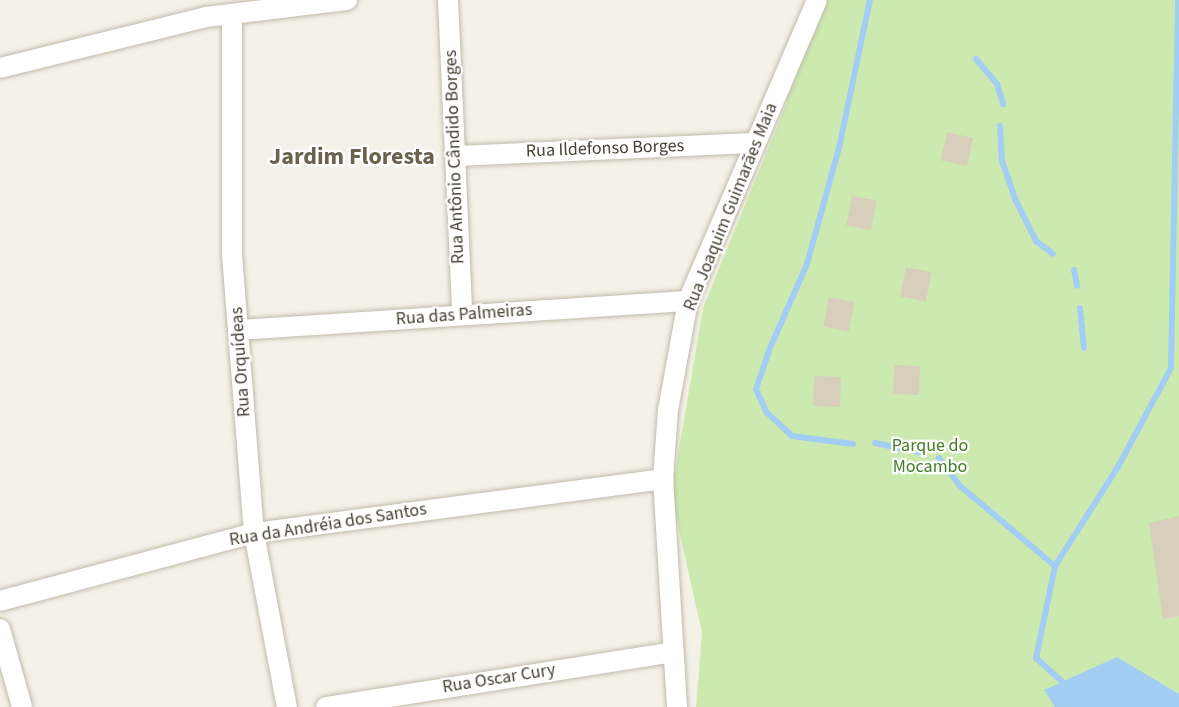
<!DOCTYPE html>
<meta charset="utf-8">
<style>
body{margin:0}
#map{position:relative;width:1179px;height:707px;overflow:hidden;background:#f4f1e8;font-family:"Source Sans 3",sans-serif}
div>[style]{position:absolute}
[style*='--x']{left:calc(var(--x)*1px);top:calc(var(--y)*1px);width:calc(var(--w)*1px);rotate:calc(var(--a)*1deg)}
.green>*{inset:0;background:#cceaaf}
.water>*{inset:0;background:#a2cef3}
.stream>*{height:6px;margin:-3px;padding:0 3px;transform-origin:3px;border-radius:3px;background:#a2cef3}
.building>*{inset:0;background:#d7cebc;transform-origin:0 0}
.roads{filter:drop-shadow(0 0 2px #c0baaa) drop-shadow(0 0 2px #c0baaa)}
.street>*{height:20px;margin:-10px;padding:0 10px;transform-origin:10px;border-radius:10px;background:#fff}
span{translate:-50% -50%;white-space:nowrap;text-align:center;line-height:1.15;-webkit-text-stroke:4.5px #fff;paint-order:stroke}
.street-label{font-size:18px;color:#484236}
.park-label{font-size:18px;color:#437d26}
.district-label{font-size:24px;color:#6b614d;font-weight:700}
</style>
<div id="map">
<div class="green">
<i style="clip-path:polygon(818px 0,1179px 0,1179px 707px,696px 707px,702px 632px,671px 496px,703px 308px,785px 107px)"></i>
</div>
<div class="water">
<i style="clip-path:polygon(1117px 657px,1179px 694px,1179px 707px,1055px 707px,1044px 690px)"></i>
</div>
<div class="stream">
<i style="--x:976;--y:59;--w:33;--a:50"></i>
<i style="--x:997;--y:84;--w:21;--a:73"></i>
<i style="--x:1000;--y:126;--w:35;--a:87"></i>
<i style="--x:1002;--y:161;--w:42;--a:70.7"></i>
<i style="--x:1016;--y:201;--w:45;--a:63.4"></i>
<i style="--x:1036;--y:241;--w:21;--a:37"></i>
<i style="--x:1074;--y:270;--w:16;--a:79"></i>
<i style="--x:1080;--y:308;--w:40;--a:84.3"></i>
<i style="--x:875;--y:443;--w:45;--a:11.6"></i>
<i style="--x:853;--y:444;--w:62;--a:-172.5"></i>
<i style="--x:792;--y:436;--w:34;--a:-137"></i>
<i style="--x:767;--y:413;--w:26;--a:-115"></i>
<i style="--x:756;--y:389;--w:43;--a:-71.1"></i>
<i style="--x:770;--y:348;--w:92;--a:-66.2"></i>
<i style="--x:807;--y:264;--w:120;--a:-74.6"></i>
<i style="--x:839;--y:148;--w:151;--a:-78.2"></i>
<i style="--x:939;--y:458;--w:34;--a:53"></i>
<i style="--x:959;--y:485;--w:126;--a:40.2"></i>
<i style="--x:1067;--y:686;--w:42;--a:-137.9"></i>
<i style="--x:1036;--y:658;--w:94;--a:-78.3"></i>
<i style="--x:1055;--y:566;--w:120;--a:-57.6"></i>
<i style="--x:1119;--y:465;--w:110;--a:-61.8"></i>
<i style="--x:1171;--y:368;--w:368;--a:-88.9"></i>
</div>
<div class="building">
<i style="left:947px;top:132px;width:27px;height:29px;rotate:13deg"></i>
<i style="left:852px;top:196px;width:25px;height:30px;rotate:11deg"></i>
<i style="left:906px;top:267px;width:26px;height:30px;rotate:11deg"></i>
<i style="left:829px;top:297px;width:26px;height:30px;rotate:11deg"></i>
<i style="left:894px;top:365px;width:26px;height:29px;rotate:2deg"></i>
<i style="left:814px;top:376px;width:27px;height:30px;rotate:2deg"></i>
<i style="clip-path:polygon(1179px 516px,1179px 616px,1163px 619px,1149px 523px)"></i>
</div>
<div class="roads">
<div class="street">
<i style="--x:448;--y:0;--w:314;--a:87.4"></i>
<i style="--x:232;--y:14;--w:240;--a:90"></i>
<i style="--x:232;--y:254;--w:280;--a:85.5"></i>
<i style="--x:254;--y:533;--w:177;--a:79.3"></i>
<i style="--x:0;--y:68;--w:212;--a:-13.9"></i>
<i style="--x:206;--y:17;--w:142;--a:-6.9"></i>
<i style="--x:455;--y:156;--w:300;--a:-2.5"></i>
<i style="--x:239;--y:330;--w:450;--a:-3.7"></i>
<i style="--x:0;--y:601;--w:263;--a:-15"></i>
<i style="--x:254;--y:533;--w:413;--a:-7.5"></i>
<i style="--x:0;--y:629;--w:81;--a:74.2"></i>
<i style="--x:326;--y:707;--w:351;--a:-9"></i>
<i style="--x:677;--y:707;--w:228;--a:-93.5"></i>
<i style="--x:663;--y:479;--w:69;--a:-85.9"></i>
<i style="--x:668;--y:410;--w:111;--a:-79.6"></i>
<i style="--x:688;--y:301;--w:327;--a:-66.8"></i>
</div>
</div>
<div class="street-label">
<span style="left:605px;top:149px;rotate:-2deg">Rua Ildefonso Borges</span>
<span style="left:455px;top:157px;rotate:-92deg">Rua Antônio Cândido Borges</span>
<span style="left:731px;top:207px;rotate:-68deg">Rua Joaquim Guimarães Maia</span>
<span style="left:464px;top:315px;rotate:-4deg">Rua das Palmeiras</span>
<span style="left:241px;top:362px;rotate:-94deg">Rua Orquídeas</span>
<span style="left:328px;top:525px;rotate:-9deg">Rua da Andréia dos Santos</span>
<span style="left:499px;top:679px;rotate:-9deg">Rua Oscar Cury</span>
</div>
<div class="park-label">
<span style="left:930px;top:457px">Parque do<br>Mocambo</span>
</div>
<div class="district-label">
<span style="left:352px;top:157px">Jardim Floresta</span>
</div>
</div>
